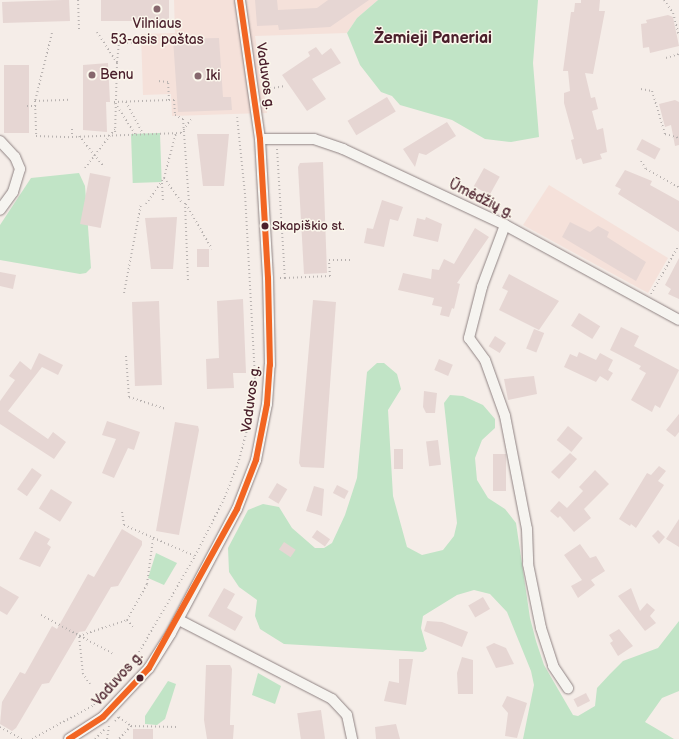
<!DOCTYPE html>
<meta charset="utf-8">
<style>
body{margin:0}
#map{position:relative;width:679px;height:739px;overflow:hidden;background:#f5ede8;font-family:"Balsamiq Sans",sans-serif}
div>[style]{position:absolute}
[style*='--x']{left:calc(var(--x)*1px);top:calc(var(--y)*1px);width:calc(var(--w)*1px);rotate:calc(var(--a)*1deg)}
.built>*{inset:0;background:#f5e1da}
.green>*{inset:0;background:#c1e4c6;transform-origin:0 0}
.building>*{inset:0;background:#e6d6d3;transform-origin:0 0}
.path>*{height:2px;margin-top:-1px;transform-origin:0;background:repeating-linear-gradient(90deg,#b8b2b0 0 1px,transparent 0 4px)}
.roads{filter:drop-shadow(0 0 1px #8f8383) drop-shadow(0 0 1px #8f8383)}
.minor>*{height:10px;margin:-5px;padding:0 5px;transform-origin:5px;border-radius:5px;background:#f6f4f0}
.bus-1>*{height:6px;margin:-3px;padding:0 3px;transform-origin:3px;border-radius:3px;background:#f26522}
.dots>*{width:11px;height:11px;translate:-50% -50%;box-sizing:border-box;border:2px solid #fbf7ec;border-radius:50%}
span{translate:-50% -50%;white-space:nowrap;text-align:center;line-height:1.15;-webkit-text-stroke:3px #fbf7ec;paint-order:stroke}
.bus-label{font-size:13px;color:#4a1f2b}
.left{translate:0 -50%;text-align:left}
.poi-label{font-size:14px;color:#4a1f2b}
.street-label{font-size:14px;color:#4a1f2b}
.quarter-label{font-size:16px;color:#4a1f2b;font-weight:700}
</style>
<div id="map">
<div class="built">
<i style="clip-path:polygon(174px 0,378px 0,357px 18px,347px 33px,255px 36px,267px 113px,172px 116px,171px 94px,143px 95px,141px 34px,175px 33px)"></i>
<i style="clip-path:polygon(549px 185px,668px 258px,648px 293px,523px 225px)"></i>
</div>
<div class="green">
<i style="clip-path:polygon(378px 0,538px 0,533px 63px,539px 137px,511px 142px,485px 139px,452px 120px,400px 105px,392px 96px,381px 92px,360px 65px,347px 33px,357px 18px)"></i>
<i style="left:160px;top:133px;width:49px;height:29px;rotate:88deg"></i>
<i style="clip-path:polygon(79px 173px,85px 186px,91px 268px,86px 273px,80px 274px,0 260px,0 225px,31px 178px)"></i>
<i style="clip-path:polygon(377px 363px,384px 363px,397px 374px,401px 389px,388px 410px,393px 496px,407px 547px,422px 555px,443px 550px,454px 536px,457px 523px,444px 403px,450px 395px,463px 396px,483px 405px,495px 419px,495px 428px,482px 440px,475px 458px,477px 480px,488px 498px,505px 509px,516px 523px,530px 618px,536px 641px,544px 665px,573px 715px,578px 716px,595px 706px,597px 688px,610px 674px,623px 661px,658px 648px,679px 621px,679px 691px,662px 698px,645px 722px,674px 739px,523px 739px,534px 685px,531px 671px,507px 612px,490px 594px,474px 590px,457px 595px,423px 616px,421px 628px,427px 649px,423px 652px,284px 644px,260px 629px,255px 616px,257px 600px,239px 587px,229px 572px,228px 548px,248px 510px,263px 504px,279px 507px,292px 528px,315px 548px,324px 548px,332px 543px,345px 515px,357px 478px,367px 372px)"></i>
<i style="clip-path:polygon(156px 553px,177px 563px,164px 585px,148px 578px)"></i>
<i style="clip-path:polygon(258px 673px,281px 686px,275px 704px,252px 695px)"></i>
<i style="clip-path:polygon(168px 681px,176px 684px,165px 719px,157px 725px,145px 724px,145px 716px)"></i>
</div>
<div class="building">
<i style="clip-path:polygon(63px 0,69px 0,70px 21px,3px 23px,2px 2px)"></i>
<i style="left:101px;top:0;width:68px;height:21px"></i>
<i style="clip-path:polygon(255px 0,277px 0,278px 10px,317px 8px,328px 0,369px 0,330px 27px,279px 30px,278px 25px,257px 26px)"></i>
<i style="clip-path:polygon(581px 0,600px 0,599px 11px,605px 11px,593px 74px,585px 73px,591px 98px,595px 97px,598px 109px,592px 111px,597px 130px,603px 128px,607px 152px,600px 154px,602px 159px,583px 164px,581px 158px,576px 160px,571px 140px,574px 139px,564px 103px,564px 93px,570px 91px,568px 71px,563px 71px,571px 12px,574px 12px,575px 3px,581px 3px)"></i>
<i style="clip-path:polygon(668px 15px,673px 17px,679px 46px,650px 53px,649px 47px,643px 48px,641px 24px,647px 23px,646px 20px)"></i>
<i style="clip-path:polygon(219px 38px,223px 97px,231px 97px,232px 110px,178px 112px,173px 39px)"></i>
<i style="clip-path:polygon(316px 47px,322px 55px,331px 48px,341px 63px,312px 79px,326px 99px,307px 111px,282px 75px,310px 56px,308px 52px)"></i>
<i style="clip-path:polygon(108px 63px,110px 102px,106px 102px,107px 132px,83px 130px,83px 65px)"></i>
<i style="left:29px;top:65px;width:68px;height:25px;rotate:90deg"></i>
<i style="left:387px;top:97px;width:17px;height:46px;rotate:59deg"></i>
<i style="clip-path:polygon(675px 100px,679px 102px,679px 145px,675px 146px,671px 125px,665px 127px,659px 104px)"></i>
<i style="clip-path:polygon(447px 122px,456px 136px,426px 155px,419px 153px,415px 167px,403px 149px)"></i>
<i style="clip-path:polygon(197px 134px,229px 134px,224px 186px,203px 186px)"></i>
<i style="left:642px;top:139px;width:21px;height:12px;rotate:28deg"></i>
<i style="clip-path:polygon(323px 162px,327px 273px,304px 274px,298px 167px,300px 163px)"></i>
<i style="left:484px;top:168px;width:18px;height:21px;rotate:29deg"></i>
<i style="clip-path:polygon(625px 170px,652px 181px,650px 185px,679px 201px,679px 232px,618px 194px,621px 189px,615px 186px)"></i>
<i style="left:90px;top:173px;width:21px;height:52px;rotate:11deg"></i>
<i style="clip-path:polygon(382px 200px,403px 207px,398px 221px,390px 219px,384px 247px,364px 243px,367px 228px,373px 229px)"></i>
<i style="clip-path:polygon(177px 217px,173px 269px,151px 269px,145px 218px)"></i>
<i style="clip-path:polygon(426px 217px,442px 224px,438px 242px,413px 236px,417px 218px,425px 220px)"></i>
<i style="clip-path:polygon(570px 222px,590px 232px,598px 226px,609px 232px,607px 237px,646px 262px,636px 281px,562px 237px)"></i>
<i style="clip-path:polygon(475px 228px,489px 237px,457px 283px,460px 284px,454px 309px,452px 308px,449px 317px,440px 315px,442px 307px,432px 305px,434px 298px,398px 290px,403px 273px,431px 279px,432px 269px,439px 270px,444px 259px,454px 264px)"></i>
<i style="left:197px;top:249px;width:12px;height:18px"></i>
<i style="clip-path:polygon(679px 258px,679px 299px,668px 294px,671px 289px,665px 285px)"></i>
<i style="clip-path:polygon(0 272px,16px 275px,13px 289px,0 286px)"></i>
<i style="clip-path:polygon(509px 274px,559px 301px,539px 330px,499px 310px,508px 291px,502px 288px)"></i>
<i style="clip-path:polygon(243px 299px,246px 373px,233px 373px,234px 388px,207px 389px,206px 359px,219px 358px,217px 301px)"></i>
<i style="clip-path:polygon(313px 300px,336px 302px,324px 468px,301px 467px,299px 463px)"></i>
<i style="left:159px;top:301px;width:84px;height:27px;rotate:88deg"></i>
<i style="left:579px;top:313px;width:25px;height:15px;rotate:32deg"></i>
<i style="clip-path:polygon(621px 327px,639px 336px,634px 346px,679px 370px,660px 408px,655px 405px,652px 412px,631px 400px,646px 373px,639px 369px,641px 366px,610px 350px)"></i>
<i style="left:534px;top:329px;width:11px;height:21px;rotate:22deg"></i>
<i style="left:495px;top:336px;width:13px;height:12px;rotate:32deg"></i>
<i style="clip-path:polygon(579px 352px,596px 360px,600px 353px,613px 360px,608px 370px,613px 373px,608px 381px,600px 376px,596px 382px,564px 367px,570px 354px,577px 357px)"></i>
<i style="clip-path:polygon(39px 353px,63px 365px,58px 375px,42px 367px,8px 411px,48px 439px,53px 432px,66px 442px,54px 459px,0 424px,0 401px,15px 380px,9px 376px,20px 361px,31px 370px)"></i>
<i style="left:439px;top:359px;width:15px;height:12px;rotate:23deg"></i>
<i style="clip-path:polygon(534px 376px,537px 394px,508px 400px,504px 379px)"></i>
<i style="clip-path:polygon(424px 391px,437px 393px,435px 413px,426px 413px,423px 407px)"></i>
<i style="clip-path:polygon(679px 414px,679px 432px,675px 437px,666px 430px)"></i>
<i style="clip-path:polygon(107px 421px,140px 432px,134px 450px,128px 448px,114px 478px,102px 473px,116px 439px,102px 435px)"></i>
<i style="clip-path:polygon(175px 422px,198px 426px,199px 430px,179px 535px,156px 531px)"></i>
<i style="left:568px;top:426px;width:19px;height:18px;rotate:39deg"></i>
<i style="left:438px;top:440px;width:25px;height:12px;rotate:83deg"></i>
<i style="left:394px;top:449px;width:9px;height:20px"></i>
<i style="clip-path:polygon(570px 453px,577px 459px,559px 479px,551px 472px)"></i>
<i style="left:493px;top:454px;width:13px;height:37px"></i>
<i style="clip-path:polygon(659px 466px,666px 471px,658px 481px,664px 485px,636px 528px,631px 524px,630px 526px,619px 519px,647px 473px,651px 475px)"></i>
<i style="left:32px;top:468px;width:12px;height:26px;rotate:35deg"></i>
<i style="clip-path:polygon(595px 470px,609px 484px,584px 509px,591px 518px,574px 532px,560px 516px,558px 518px,550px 511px,559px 501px,567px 508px,583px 491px,579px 487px)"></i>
<i style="left:277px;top:483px;width:12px;height:17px;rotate:31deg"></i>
<i style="left:337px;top:485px;width:13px;height:9px;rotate:27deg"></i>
<i style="clip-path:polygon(314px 486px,324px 489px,322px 516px,306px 511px)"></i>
<i style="left:51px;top:489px;width:25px;height:23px;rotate:32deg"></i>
<i style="clip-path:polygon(679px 519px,679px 547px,666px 539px)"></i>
<i style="clip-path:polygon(122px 529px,142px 541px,142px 545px,118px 586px,111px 587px,85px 631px,79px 632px,49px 683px,42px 684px,16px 728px,12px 731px,0 724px,2px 702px,20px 672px,25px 674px,52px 626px,57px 629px,88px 574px,94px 577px)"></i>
<i style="left:317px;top:530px;width:16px;height:9px;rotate:35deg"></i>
<i style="clip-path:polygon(658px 530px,665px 537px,659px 544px,652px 536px)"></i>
<i style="clip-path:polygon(35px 531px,50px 539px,47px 544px,51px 547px,40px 567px,19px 559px)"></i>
<i style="left:284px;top:542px;width:14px;height:9px;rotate:34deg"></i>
<i style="clip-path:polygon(580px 544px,590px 558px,596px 556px,605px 571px,591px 580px,595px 585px,578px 598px,571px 586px,582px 580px,564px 555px)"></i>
<i style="clip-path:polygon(0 586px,19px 597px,7px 615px,0 611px)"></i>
<i style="clip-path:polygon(224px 588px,235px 594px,227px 608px,243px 617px,235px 631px,208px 616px)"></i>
<i style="clip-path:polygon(631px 588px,640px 611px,647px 603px,655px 610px,650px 616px,656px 623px,645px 631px,618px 596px)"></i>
<i style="left:483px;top:597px;width:14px;height:17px;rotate:60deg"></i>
<i style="clip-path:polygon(427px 621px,442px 622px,468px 632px,462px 647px,424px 631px)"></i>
<i style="clip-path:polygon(619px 629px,633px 646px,618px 656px,610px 643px,613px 641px,609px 635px)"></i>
<i style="clip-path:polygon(494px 643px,506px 648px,514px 664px,496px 668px,486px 647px)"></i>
<i style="clip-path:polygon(462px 657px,473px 660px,473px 694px,458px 694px,457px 673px)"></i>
<i style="clip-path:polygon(399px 659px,413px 659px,406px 705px,384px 701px,389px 681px,399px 683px)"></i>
<i style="clip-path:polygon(206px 665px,230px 665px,232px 669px,230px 721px,230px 725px,234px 725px,233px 739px,207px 739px,204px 720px)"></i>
<i style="left:586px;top:693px;width:9px;height:14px;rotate:63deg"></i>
<i style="clip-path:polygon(507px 696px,527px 703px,517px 738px,505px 736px,508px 713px,502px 706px)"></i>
<i style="left:321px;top:710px;width:29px;height:24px;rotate:82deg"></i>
<i style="clip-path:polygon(396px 724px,400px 739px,376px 739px,375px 727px)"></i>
<i style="left:133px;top:729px;width:20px;height:10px"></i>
</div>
<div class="path">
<i style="--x:78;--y:0;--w:32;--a:88"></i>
<i style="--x:664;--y:0;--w:16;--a:55"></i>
<i style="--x:673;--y:13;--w:23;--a:75"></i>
<i style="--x:97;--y:32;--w:37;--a:57"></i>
<i style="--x:117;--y:63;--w:72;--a:91.6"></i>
<i style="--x:52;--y:33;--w:70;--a:104"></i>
<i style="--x:35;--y:101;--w:35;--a:88"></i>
<i style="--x:36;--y:136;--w:36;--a:2"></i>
<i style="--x:119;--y:43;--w:38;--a:-2"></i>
<i style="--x:666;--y:58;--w:14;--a:-17"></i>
<i style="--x:117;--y:62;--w:31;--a:-84"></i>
<i style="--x:641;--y:89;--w:11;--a:10"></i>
<i style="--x:652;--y:91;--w:45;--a:73.2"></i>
<i style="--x:665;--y:134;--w:15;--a:16"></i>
<i style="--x:262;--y:90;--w:23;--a:-10"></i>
<i style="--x:169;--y:100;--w:5;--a:0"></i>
<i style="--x:174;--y:100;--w:15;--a:86"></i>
<i style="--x:175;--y:115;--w:9;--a:27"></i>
<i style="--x:183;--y:119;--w:84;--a:85.9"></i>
<i style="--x:35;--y:101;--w:35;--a:-2"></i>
<i style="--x:114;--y:102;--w:55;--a:-2.1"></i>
<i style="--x:169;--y:100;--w:18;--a:-93"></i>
<i style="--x:168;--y:82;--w:10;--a:-174"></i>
<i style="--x:126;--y:102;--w:36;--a:62"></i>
<i style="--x:115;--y:103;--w:37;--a:57"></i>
<i style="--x:27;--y:106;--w:9;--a:0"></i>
<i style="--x:72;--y:129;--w:8;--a:90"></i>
<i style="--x:72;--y:137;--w:109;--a:-2.1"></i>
<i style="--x:181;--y:133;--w:17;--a:-54"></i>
<i style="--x:79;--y:136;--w:40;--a:51"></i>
<i style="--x:277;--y:149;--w:129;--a:86.5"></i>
<i style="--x:285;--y:278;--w:8;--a:180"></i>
<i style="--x:641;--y:161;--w:9;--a:58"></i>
<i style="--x:646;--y:169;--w:38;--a:29"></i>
<i style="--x:85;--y:168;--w:49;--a:-52.4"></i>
<i style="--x:164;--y:178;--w:31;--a:54"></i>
<i style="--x:162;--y:183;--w:20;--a:87"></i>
<i style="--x:185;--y:203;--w:78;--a:87.8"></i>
<i style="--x:146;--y:204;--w:32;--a:-55"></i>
<i style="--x:164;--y:178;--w:47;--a:-75.1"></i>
<i style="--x:186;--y:204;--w:52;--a:60"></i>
<i style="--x:285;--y:278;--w:45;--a:-2.5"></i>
<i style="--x:330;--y:276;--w:16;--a:-94"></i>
<i style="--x:329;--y:260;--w:21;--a:0"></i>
<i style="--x:124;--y:293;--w:91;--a:-79.2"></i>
<i style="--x:651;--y:294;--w:56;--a:-60.3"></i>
<i style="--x:126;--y:356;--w:41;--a:85.8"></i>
<i style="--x:129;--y:397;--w:39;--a:18"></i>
<i style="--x:122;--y:512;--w:13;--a:81"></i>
<i style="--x:124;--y:525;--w:77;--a:23.6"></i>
<i style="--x:41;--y:615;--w:81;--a:28.2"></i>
<i style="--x:127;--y:620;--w:41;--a:-60.9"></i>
<i style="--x:147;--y:584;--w:45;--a:-82.4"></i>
<i style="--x:90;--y:684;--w:12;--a:-125"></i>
<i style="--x:83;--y:674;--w:38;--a:-96"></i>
<i style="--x:79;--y:636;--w:51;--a:-18.4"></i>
<i style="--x:127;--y:620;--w:9;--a:49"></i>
<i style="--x:115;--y:721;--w:6;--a:-45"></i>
<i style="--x:119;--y:717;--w:15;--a:37"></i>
<i style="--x:131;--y:726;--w:18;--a:133"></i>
<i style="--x:131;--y:726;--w:46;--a:1.2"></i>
<i style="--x:0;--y:727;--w:25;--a:29"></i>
<i style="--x:32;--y:739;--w:71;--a:-28.7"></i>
<i style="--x:94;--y:705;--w:54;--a:-46.5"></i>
<i style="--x:131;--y:666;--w:127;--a:-59.8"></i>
<i style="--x:195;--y:556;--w:66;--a:-63"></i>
<i style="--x:225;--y:497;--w:40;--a:-69"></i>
<i style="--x:239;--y:460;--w:38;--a:-75"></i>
<i style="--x:249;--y:423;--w:45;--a:-82.4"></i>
<i style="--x:255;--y:378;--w:184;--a:-93.1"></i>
<i style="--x:245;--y:194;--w:77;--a:-95.9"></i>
<i style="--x:95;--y:739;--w:13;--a:-45"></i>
<i style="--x:107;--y:739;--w:13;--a:-81"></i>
</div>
<div class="roads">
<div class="minor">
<i style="--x:260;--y:139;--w:54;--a:0"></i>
<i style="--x:314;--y:139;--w:31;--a:19"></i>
<i style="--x:343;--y:149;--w:179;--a:25.1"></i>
<i style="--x:505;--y:225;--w:198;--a:28.6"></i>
<i style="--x:0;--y:141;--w:22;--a:47"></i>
<i style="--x:15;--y:157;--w:13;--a:67"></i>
<i style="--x:20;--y:169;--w:24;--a:107"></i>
<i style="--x:13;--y:192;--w:22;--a:126"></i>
<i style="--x:505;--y:225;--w:66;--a:110.4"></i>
<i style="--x:482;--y:287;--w:53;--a:104.3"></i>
<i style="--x:469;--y:338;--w:27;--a:54"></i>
<i style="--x:485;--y:360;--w:59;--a:70.3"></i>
<i style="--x:505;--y:416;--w:115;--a:79"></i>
<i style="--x:527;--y:529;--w:35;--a:88"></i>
<i style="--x:528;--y:564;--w:65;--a:78.5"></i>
<i style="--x:541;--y:628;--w:40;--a:72"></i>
<i style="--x:553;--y:666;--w:27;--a:56"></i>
<i style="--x:179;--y:620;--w:172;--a:27.3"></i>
<i style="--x:332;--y:699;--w:22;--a:47"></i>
<i style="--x:347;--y:715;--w:25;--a:78"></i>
<i style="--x:69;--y:739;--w:40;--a:-32.9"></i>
<i style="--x:103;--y:717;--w:67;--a:-46.8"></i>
<i style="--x:149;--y:668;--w:41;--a:-57.8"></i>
<i style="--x:171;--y:633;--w:140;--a:-62"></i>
<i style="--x:237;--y:509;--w:53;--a:-68.8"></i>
<i style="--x:256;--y:460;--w:57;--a:-78.9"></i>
<i style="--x:267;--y:404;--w:39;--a:-86"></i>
<i style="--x:270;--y:365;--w:87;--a:-91.3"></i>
<i style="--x:268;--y:278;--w:139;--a:-93.3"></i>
<i style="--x:260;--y:139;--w:140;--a:-98.2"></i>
</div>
</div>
<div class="bus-1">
<i style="--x:69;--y:739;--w:40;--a:-32.9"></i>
<i style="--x:103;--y:717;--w:67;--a:-46.8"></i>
<i style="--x:149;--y:668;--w:182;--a:-61"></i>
<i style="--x:237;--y:509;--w:53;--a:-68.8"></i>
<i style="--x:256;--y:460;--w:57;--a:-78.9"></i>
<i style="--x:267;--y:404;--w:39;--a:-86"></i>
<i style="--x:270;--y:365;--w:87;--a:-91.3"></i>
<i style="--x:268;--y:278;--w:139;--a:-93.3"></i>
<i style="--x:260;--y:139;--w:140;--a:-98.2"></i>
</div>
<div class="dots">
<i style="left:157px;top:9px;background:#86676d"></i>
<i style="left:92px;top:75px;background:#86676d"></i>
<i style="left:198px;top:76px;background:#86676d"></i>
<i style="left:265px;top:226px;background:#4a1f2b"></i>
<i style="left:140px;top:678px;background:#4a1f2b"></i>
</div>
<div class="bus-label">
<span class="left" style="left:272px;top:226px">Skapiškio st.</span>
</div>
<div class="poi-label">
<span style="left:157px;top:32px">Vilniaus<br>53-asis paštas</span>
<span class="left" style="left:100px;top:75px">Benu</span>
<span class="left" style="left:206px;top:76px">Iki</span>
</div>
<div class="street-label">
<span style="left:265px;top:76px;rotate:82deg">Vaduvos g.</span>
<span style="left:481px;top:199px;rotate:26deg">Ūmėdžių g.</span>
<span style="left:251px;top:399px;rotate:-82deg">Vaduvos g.</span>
<span style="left:118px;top:679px;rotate:-48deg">Vaduvos g.</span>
</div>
<div class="quarter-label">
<span style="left:433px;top:39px">Žemieji Paneriai</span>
</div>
</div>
